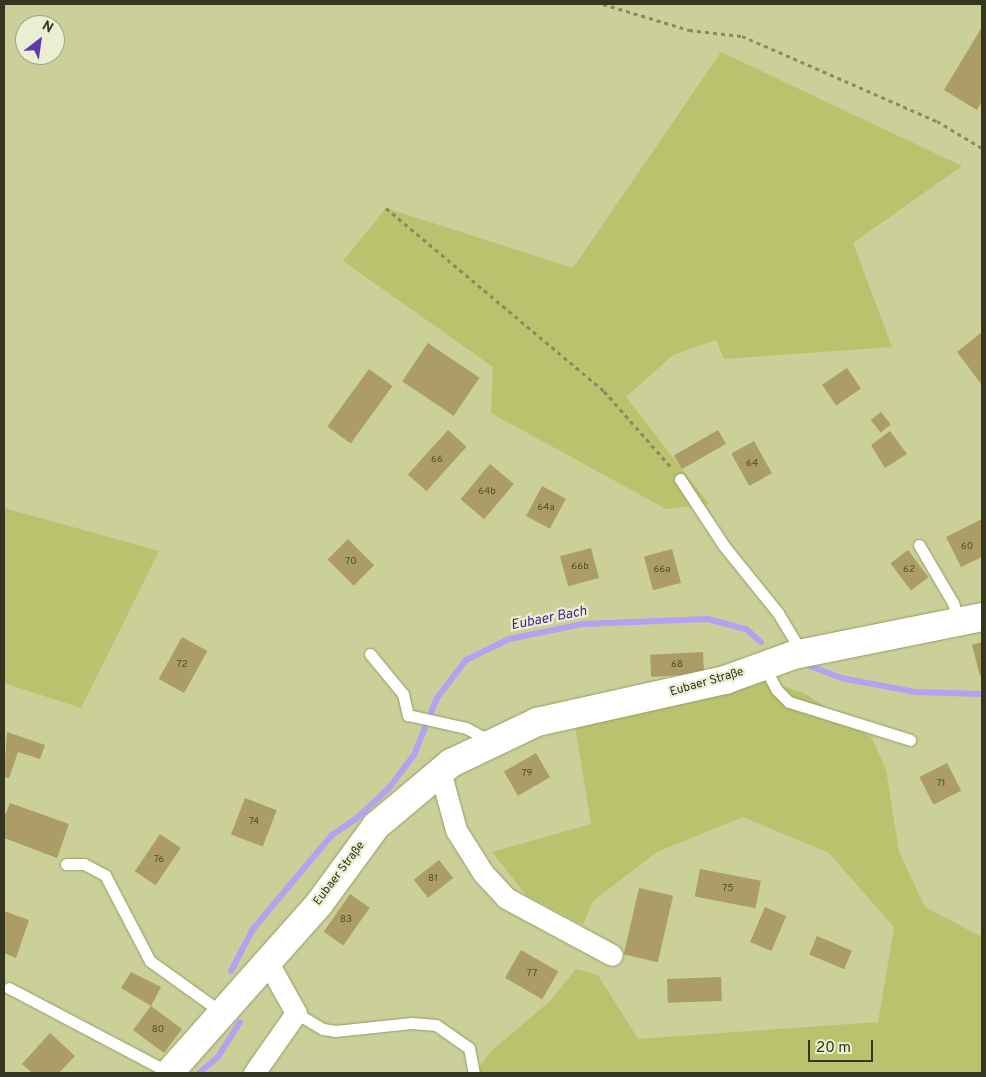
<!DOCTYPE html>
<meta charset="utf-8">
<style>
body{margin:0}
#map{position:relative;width:986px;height:1077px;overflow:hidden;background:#cad097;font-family:Overpass,sans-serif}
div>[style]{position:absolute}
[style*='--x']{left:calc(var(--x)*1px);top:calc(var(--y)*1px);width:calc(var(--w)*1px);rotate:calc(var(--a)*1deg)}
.green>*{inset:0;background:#bac26d}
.stream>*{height:6px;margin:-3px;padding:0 3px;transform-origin:3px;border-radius:3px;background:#b3a2f1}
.building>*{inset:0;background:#ac9c65;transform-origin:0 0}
.path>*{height:3px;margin-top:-1.5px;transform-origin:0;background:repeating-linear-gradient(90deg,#878b62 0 4px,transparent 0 8px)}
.roads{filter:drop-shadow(0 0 1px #959b64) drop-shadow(0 0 1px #959b64)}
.lane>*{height:11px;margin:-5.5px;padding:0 5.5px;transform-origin:5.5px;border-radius:5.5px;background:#fff}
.street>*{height:21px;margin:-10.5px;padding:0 10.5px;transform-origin:10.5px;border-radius:10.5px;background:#fff}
.secondary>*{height:28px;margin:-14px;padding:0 14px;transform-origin:14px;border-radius:14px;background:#fff}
span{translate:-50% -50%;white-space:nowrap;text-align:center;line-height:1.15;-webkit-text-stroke:4.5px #eaeed2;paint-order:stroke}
.number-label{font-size:10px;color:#525030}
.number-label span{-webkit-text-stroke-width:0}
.street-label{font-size:12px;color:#34361f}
.water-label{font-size:14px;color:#481e8e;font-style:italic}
.frame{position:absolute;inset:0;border:5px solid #34361f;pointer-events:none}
.north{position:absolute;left:15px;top:15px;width:50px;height:50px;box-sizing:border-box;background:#eaeed2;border:1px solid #a1a48a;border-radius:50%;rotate:30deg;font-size:14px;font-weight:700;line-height:20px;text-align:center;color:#34361f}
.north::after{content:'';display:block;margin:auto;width:18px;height:22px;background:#6038b0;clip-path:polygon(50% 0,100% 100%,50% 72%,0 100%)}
.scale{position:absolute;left:808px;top:1040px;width:65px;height:22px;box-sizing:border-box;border:2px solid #34361f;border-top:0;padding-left:6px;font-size:15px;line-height:18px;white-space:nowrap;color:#34361f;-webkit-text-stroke:4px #eaeed2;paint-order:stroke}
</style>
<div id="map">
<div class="green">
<i style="clip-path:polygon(721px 52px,962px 166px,853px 243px,892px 347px,724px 359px,716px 340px,673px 355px,626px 397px,709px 504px,666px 509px,491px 413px,493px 367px,343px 261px,386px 208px,573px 268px)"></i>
<i style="clip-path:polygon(4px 508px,159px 551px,81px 708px,4px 683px)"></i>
<i style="clip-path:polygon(729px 669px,804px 693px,872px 738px,886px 770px,899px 852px,925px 907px,982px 937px,982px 1073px,476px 1073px,490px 1052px,550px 1001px,576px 969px,598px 975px,638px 1039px,878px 1022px,894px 927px,829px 853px,743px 817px,657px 852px,593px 901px,583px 925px,526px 895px,492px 852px,591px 824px,571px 702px)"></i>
</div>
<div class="stream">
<i style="--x:805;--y:664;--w:39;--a:21"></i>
<i style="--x:841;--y:678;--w:75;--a:10.7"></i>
<i style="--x:915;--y:692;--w:67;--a:1.7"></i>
<i style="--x:231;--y:971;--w:47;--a:-62.4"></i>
<i style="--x:253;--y:929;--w:123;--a:-50"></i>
<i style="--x:332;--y:835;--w:30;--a:-34"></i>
<i style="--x:357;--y:818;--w:44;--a:-43.2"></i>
<i style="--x:389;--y:788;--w:41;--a:-52.9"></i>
<i style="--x:414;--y:755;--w:61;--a:-68"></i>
<i style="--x:437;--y:698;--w:48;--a:-52.7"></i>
<i style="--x:466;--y:660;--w:48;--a:-26"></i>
<i style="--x:509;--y:639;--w:76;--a:-11.5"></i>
<i style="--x:583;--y:624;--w:125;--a:-2.3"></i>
<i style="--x:708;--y:619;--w:39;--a:15"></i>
<i style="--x:746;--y:629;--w:20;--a:41"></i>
<i style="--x:199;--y:1073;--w:25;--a:-40"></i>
<i style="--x:218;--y:1057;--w:41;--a:-57.8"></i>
</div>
<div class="building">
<i style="clip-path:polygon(982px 27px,982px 101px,977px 110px,944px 90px)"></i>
<i style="clip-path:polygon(982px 332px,982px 385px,957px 352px)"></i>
<i style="left:428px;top:343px;width:62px;height:46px;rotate:34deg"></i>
<i style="left:847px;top:368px;width:25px;height:30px;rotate:56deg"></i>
<i style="left:369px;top:369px;width:29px;height:71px;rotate:36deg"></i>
<i style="left:881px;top:412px;width:16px;height:13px;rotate:52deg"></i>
<i style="left:448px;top:430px;width:25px;height:60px;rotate:42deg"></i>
<i style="left:718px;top:430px;width:16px;height:51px;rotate:60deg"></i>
<i style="clip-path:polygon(890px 431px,907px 454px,885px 468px,871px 445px)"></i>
<i style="left:754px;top:441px;width:37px;height:26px;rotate:61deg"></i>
<i style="left:490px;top:464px;width:31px;height:46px;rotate:40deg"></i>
<i style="left:542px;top:486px;width:27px;height:34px;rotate:28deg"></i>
<i style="clip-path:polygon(982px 519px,982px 557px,961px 567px,946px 537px)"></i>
<i style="left:348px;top:539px;width:37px;height:29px;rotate:45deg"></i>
<i style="left:591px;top:548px;width:31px;height:32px;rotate:75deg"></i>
<i style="left:672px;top:549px;width:35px;height:29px;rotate:75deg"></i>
<i style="left:908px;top:550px;width:34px;height:22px;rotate:53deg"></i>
<i style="left:182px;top:637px;width:29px;height:48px;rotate:29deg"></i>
<i style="clip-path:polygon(982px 642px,982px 675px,980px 676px,972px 645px)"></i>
<i style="left:703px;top:652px;width:22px;height:53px;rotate:87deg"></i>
<i style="clip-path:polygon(7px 732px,45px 745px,40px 759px,18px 752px,9px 778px,4px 777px)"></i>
<i style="left:536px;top:753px;width:28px;height:37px;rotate:60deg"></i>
<i style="left:947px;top:763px;width:31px;height:31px;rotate:63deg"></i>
<i style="left:245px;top:798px;width:34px;height:39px;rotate:21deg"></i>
<i style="clip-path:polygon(10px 803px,69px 824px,57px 858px,4px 838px,4px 818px)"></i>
<i style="left:160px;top:834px;width:25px;height:45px;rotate:34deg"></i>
<i style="left:439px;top:860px;width:23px;height:32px;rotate:52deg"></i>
<i style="left:700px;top:869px;width:62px;height:28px;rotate:11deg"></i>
<i style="left:639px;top:888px;width:35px;height:68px;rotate:13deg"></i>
<i style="left:350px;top:894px;width:24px;height:46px;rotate:35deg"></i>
<i style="left:765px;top:907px;width:23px;height:38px;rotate:23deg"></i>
<i style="clip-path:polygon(4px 911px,29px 920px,16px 958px,4px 953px)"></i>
<i style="left:817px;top:936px;width:38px;height:20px;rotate:23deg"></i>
<i style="left:521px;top:950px;width:43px;height:32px;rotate:30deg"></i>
<i style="clip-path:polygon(131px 972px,161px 987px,151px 1006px,182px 1029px,164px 1053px,133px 1030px,151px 1006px,121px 988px)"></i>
<i style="left:721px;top:977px;width:24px;height:54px;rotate:88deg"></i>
<i style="clip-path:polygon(50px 1033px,75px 1056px,59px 1073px,32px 1073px,22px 1064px)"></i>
</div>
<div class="path">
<i style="--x:603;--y:4;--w:90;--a:16.8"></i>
<i style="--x:689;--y:30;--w:53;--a:6.5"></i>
<i style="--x:742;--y:36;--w:213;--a:23.6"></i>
<i style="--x:937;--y:121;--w:52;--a:31"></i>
<i style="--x:386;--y:208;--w:285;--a:40"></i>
<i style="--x:604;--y:391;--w:101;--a:48.6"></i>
</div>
<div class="roads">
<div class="lane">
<i style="--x:680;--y:479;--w:80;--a:56.7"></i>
<i style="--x:724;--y:546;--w:86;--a:51.1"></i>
<i style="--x:778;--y:613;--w:47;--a:59"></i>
<i style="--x:919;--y:545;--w:67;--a:59.6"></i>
<i style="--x:953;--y:603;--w:19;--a:72"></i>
<i style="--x:370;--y:654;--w:52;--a:50.5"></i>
<i style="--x:403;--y:694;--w:22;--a:77"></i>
<i style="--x:408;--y:715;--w:59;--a:12.6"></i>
<i style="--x:466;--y:728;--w:27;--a:28"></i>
<i style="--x:764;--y:666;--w:27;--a:62"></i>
<i style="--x:777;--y:690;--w:17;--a:45"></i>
<i style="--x:789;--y:702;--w:127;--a:17.4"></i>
<i style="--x:66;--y:864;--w:18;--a:0"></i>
<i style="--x:84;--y:864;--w:24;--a:28"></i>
<i style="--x:105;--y:875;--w:97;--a:62.4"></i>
<i style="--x:150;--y:961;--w:87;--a:35.7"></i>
<i style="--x:9;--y:988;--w:182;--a:27.8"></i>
<i style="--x:296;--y:1013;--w:31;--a:31"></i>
<i style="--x:323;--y:1029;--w:12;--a:9"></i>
<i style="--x:335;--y:1031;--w:77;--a:-5.9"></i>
<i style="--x:412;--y:1023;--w:24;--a:5"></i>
<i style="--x:436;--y:1025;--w:40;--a:34.9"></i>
<i style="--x:469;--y:1048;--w:25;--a:79"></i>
</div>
<div class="street">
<i style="--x:440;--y:771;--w:61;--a:74.8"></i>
<i style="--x:456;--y:830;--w:51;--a:57.9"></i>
<i style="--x:483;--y:873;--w:34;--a:47"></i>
<i style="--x:506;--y:898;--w:120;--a:28.3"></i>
<i style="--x:254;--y:1073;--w:73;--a:-55"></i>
<i style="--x:296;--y:1013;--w:60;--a:-119.1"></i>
</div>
<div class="secondary">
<i style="--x:169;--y:1073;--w:226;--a:-48.4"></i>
<i style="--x:319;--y:904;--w:97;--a:-53.8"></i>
<i style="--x:376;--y:826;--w:98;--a:-40"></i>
<i style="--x:451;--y:763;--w:95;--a:-25.5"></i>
<i style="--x:537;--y:722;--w:193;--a:-12.6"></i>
<i style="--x:725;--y:680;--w:73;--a:-19.9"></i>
<i style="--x:794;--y:655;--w:192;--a:-11.4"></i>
</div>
</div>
<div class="number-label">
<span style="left:437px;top:460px">66</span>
<span style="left:752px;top:464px">64</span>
<span style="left:487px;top:492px">64b</span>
<span style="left:546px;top:508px">64a</span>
<span style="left:967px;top:547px">60</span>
<span style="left:351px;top:562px">70</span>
<span style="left:580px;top:567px">66b</span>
<span style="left:662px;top:570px">66a</span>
<span style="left:909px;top:570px">62</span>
<span style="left:182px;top:665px">72</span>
<span style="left:677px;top:665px">68</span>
<span style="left:527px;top:774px">79</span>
<span style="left:941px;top:784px">71</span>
<span style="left:254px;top:822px">74</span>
<span style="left:159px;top:860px">76</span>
<span style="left:433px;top:879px">81</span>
<span style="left:728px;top:889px">75</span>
<span style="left:346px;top:920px">83</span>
<span style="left:532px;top:974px">77</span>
<span style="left:158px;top:1030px">80</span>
</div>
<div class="street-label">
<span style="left:707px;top:683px;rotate:-16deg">Eubaer Straße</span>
<span style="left:340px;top:874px;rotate:-53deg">Eubaer Straße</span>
</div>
<div class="water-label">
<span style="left:549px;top:619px;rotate:-11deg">Eubaer Bach</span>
</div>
<div class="frame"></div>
<div class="north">N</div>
<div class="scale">20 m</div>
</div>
